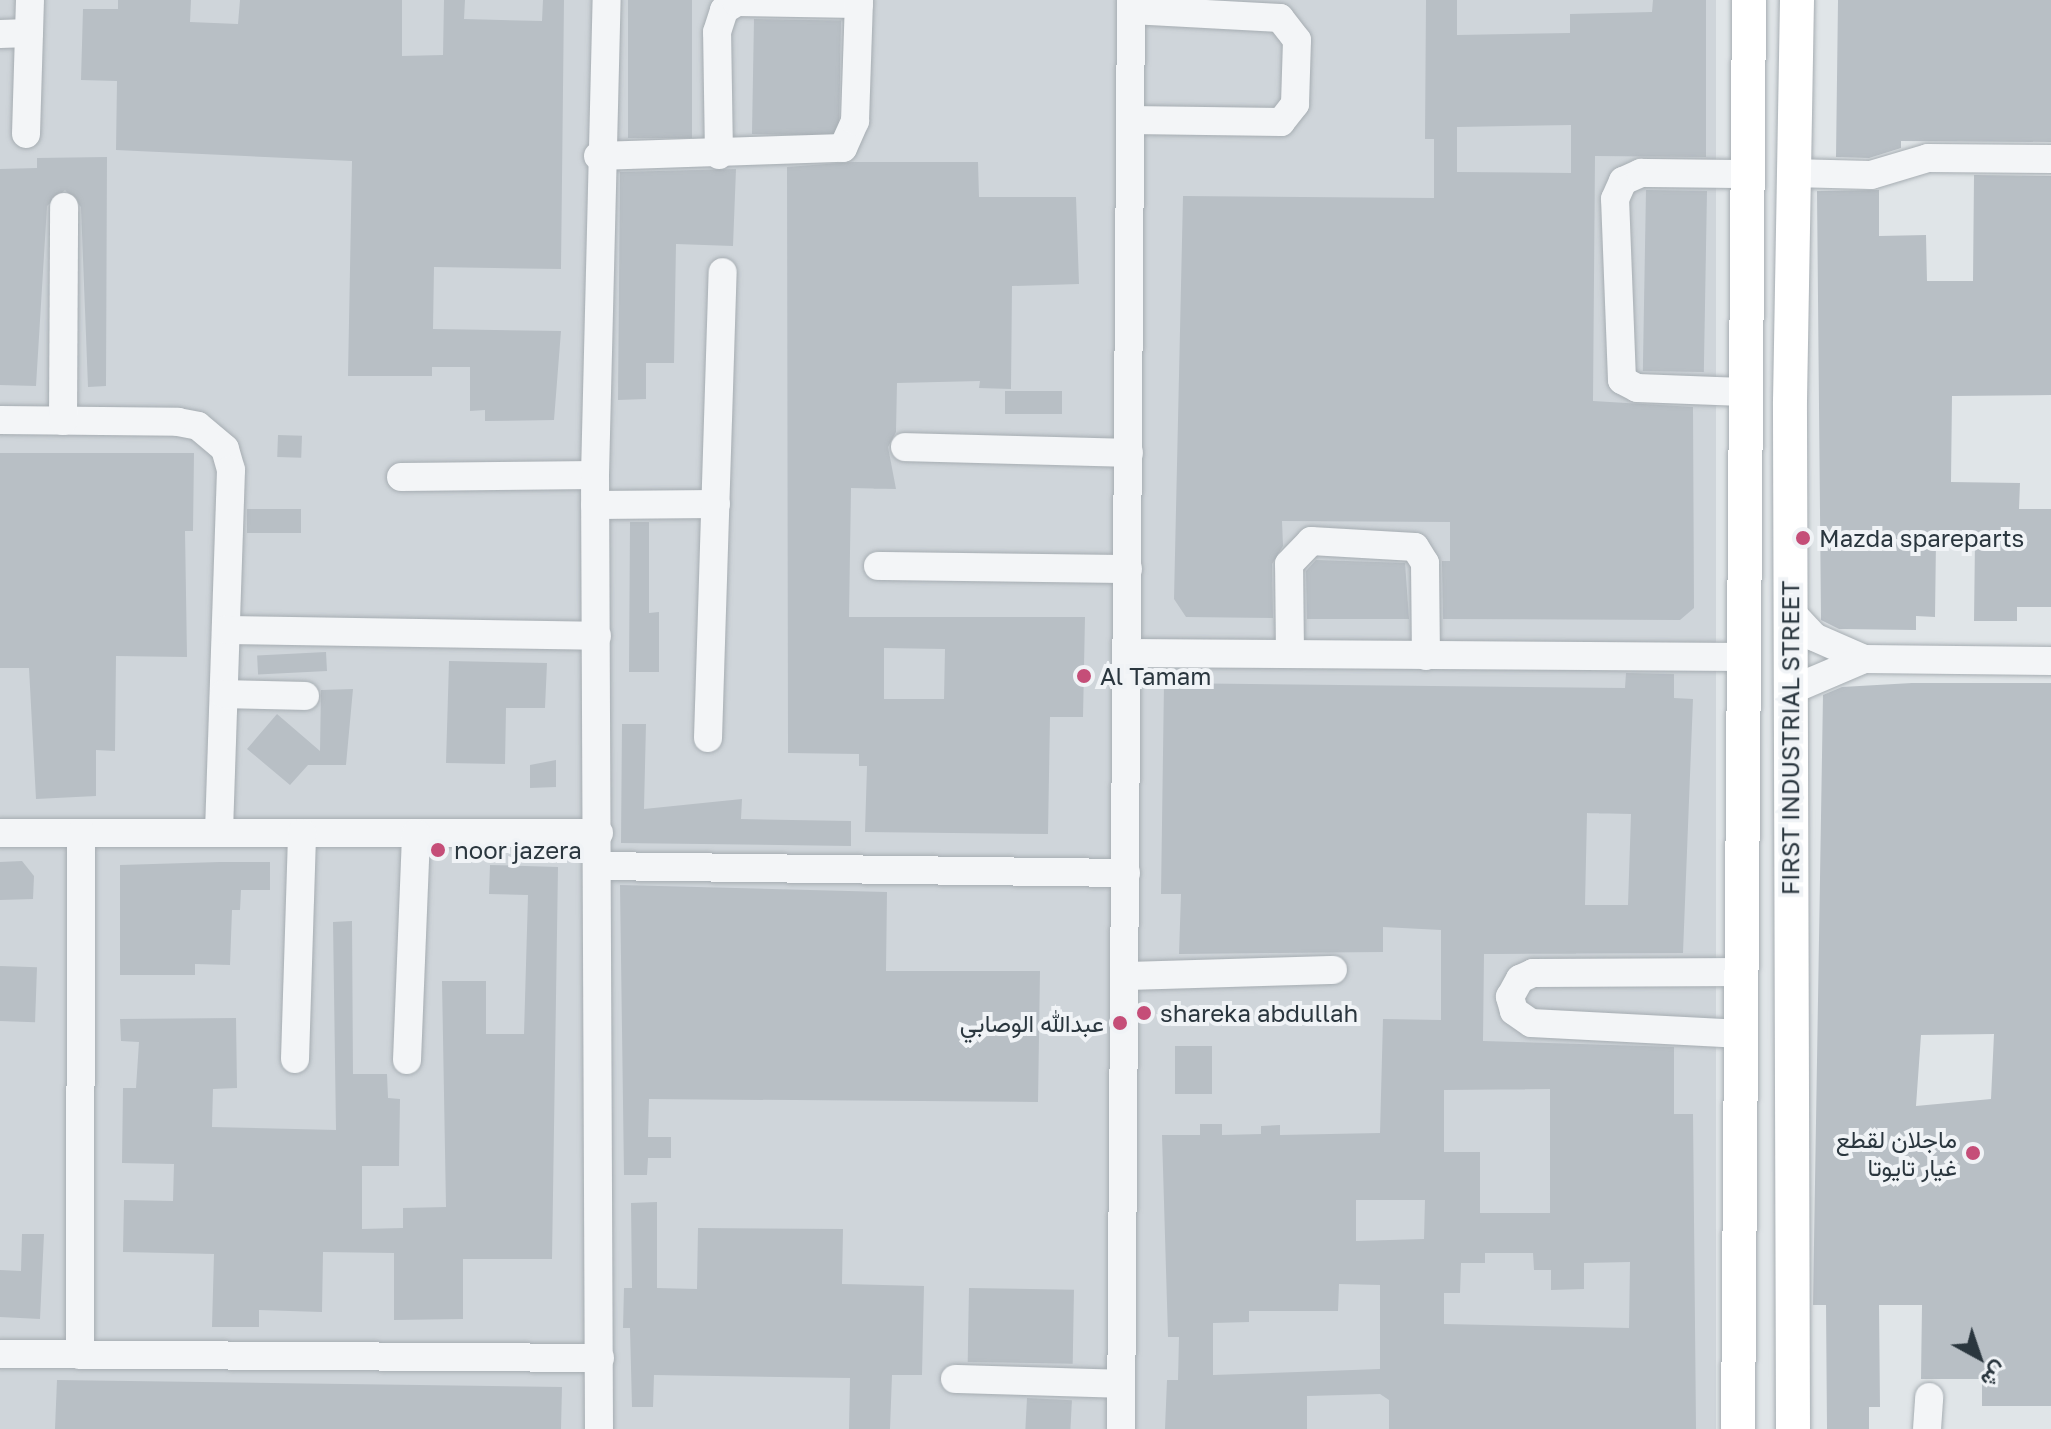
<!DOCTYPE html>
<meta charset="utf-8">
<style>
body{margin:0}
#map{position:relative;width:2051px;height:1429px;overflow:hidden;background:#e0e5e8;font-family:"Golos Text",Vazirmatn,sans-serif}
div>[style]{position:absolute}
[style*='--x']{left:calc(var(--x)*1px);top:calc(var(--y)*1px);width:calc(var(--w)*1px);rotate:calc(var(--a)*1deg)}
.built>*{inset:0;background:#cfd5da;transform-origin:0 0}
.building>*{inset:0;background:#b8bfc5;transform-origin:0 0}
.roads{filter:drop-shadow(0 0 2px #a6adb2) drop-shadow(0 0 2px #a6adb2)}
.minor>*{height:28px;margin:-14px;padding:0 14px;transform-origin:14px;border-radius:14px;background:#f3f5f7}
.major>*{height:34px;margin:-17px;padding:0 17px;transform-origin:17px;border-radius:17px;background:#fff}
.dots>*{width:22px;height:22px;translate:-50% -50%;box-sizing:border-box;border:4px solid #f0f3f6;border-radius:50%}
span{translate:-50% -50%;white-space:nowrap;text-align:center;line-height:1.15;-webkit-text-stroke:8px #f0f3f6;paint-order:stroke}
.poi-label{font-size:24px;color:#2a363e}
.left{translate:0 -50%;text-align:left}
.right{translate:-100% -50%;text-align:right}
.street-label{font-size:24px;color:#2a363e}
.north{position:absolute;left:1939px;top:1317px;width:80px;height:80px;-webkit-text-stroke:6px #f0f3f6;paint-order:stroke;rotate:140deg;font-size:22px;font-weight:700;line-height:32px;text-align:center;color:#2a363e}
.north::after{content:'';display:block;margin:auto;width:28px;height:36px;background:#2a363e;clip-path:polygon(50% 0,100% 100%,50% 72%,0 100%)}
</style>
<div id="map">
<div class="built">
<i style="left:0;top:0;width:1716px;height:1429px"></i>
</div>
<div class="building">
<i style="clip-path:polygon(118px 0,191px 0,190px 22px,238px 24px,240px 0,402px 0,402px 56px,443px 55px,444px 0,465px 0,464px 19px,542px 21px,543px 0,564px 0,561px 269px,434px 267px,433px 329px,561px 331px,554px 420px,485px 421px,485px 410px,470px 411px,470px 367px,432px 367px,432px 376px,348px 376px,352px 161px,116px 150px,117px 81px,81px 80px,83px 9px,118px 9px)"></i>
<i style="left:628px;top:0;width:64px;height:138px"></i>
<i style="clip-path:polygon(evenodd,1426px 0,1457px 0,1457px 35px,1570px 33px,1570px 14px,1652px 12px,1653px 0,1706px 0,1706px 157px,1595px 156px,1593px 401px,1693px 407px,1694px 608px,1680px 620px,1443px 619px,1442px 561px,1450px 561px,1450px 522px,1282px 521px,1283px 546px,1272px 564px,1273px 618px,1186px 617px,1174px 599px,1183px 196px,1434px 198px,1434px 139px,1425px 139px,1426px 0,1571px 125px,1571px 173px,1457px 172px,1457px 127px,1571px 125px)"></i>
<i style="clip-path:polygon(1838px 0,2051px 0,2051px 142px,1901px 141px,1901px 148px,1869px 158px,1836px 157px)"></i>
<i style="left:754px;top:19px;width:87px;height:115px;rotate:1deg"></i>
<i style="clip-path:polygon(107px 157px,106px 386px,88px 387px,81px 207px,65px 190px,47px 206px,36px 386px,0 385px,0 169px,37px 168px,37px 158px)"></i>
<i style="clip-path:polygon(evenodd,853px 162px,978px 162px,979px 197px,1076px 197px,1079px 284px,1012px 286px,1011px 389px,979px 388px,980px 381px,897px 383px,896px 432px,888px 447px,896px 489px,851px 488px,849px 617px,1085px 617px,1083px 717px,1050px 717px,1048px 834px,865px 832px,867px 766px,859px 766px,859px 754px,788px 753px,787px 167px,853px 162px,884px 648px,945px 649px,944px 699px,884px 699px,884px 648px)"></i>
<i style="clip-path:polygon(736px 169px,733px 246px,676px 244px,674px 363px,646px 363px,646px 399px,618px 400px,620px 172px)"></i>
<i style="clip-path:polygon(1974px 175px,2051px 176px,2051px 395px,1952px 396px,1951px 482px,2020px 483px,2019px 509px,2051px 509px,2051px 607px,2017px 607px,2017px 621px,1974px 621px,1975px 540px,1936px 540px,1935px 617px,1916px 616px,1916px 630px,1839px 629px,1821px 620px,1817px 191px,1879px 190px,1879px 236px,1926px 235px,1927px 281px,1973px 281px)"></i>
<i style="left:1646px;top:190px;width:61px;height:181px;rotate:1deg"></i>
<i style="left:1005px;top:391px;width:57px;height:23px"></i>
<i style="left:278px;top:435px;width:24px;height:22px;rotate:2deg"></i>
<i style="clip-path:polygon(0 453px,194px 453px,193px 531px,185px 531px,187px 657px,116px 656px,115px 751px,96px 750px,96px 796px,36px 799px,29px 668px,0 668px)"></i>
<i style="left:301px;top:509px;width:24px;height:54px;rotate:90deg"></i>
<i style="clip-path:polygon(630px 522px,649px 522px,649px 613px,659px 612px,659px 672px,629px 672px)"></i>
<i style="clip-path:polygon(1316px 560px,1405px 563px,1409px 619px,1307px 619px,1306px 571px)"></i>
<i style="left:326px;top:652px;width:19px;height:69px;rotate:87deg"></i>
<i style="clip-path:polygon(449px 661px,547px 663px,545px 708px,506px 708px,505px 764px,446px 763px)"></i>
<i style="clip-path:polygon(evenodd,1626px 673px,1674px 674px,1674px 698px,1693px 699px,1683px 953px,1484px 954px,1483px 1041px,1674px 1047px,1674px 1114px,1693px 1114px,1696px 1429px,1389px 1429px,1389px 1400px,1380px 1394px,1307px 1396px,1307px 1429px,1165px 1429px,1167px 1380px,1178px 1380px,1179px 1337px,1168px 1337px,1162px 1135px,1200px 1135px,1200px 1124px,1222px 1124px,1222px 1135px,1261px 1134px,1261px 1126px,1280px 1125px,1280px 1135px,1380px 1133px,1383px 1019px,1441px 1020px,1441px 930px,1383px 927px,1383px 952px,1179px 954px,1181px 894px,1161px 894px,1164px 683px,1625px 688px,1626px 673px,1587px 813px,1631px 814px,1628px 905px,1585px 905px,1587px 813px,1626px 673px,1550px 1089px,1550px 1213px,1480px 1213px,1480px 1152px,1444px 1152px,1444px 1090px,1550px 1089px,1626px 673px,1356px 1200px,1425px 1200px,1424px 1239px,1356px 1241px,1356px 1200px,1626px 673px,1485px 1253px,1533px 1253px,1534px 1270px,1551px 1270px,1551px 1290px,1584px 1289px,1584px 1263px,1630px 1262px,1629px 1328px,1444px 1324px,1444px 1293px,1460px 1293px,1461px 1263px,1485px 1263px,1485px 1253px,1626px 673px,1339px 1284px,1380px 1285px,1380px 1369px,1213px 1375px,1213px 1323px,1249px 1322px,1249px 1311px,1338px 1311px,1339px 1284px)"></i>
<i style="clip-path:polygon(evenodd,1912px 683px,2051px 683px,2051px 1406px,1982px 1406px,1982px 1379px,1921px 1379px,1922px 1305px,1879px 1305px,1880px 1407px,1869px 1407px,1869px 1429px,1827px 1429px,1826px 1305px,1813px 1305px,1823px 695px,1842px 687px,1912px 683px,1994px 1034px,1991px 1099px,1916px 1106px,1921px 1035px,1994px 1034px)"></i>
<i style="clip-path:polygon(353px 689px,346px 765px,308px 765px,290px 785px,247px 749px,277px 714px,320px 751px,321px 690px)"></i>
<i style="clip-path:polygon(622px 724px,646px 724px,644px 809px,742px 799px,741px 819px,851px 821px,851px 846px,621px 843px)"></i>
<i style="clip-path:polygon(556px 760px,556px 787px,530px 788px,530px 765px)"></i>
<i style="clip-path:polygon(22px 861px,34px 876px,33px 899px,0 900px,0 862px)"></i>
<i style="clip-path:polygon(220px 862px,270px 862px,270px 890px,241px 890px,240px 910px,232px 910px,230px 965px,195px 964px,195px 975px,120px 975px,120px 865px)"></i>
<i style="clip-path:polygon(490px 865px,558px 867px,552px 1259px,463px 1259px,463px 1319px,394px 1320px,394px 1253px,323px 1252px,322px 1312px,259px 1310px,259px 1327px,212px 1327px,214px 1254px,123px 1252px,124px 1200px,173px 1201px,174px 1164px,122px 1163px,123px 1088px,136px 1088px,139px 1042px,121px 1041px,120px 1019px,236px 1018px,237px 1088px,213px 1089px,212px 1127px,336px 1130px,333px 922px,352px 921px,353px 1074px,387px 1074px,388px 1098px,400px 1099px,399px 1166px,362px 1166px,362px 1229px,403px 1228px,403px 1208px,446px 1207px,442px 981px,486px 981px,486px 1034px,524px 1034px,528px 895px,489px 894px)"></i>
<i style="clip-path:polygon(620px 885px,887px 892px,886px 971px,1040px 971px,1038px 1102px,649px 1099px,648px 1137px,671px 1137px,671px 1158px,648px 1158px,647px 1175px,624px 1175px)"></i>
<i style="left:0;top:966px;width:37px;height:55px;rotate:2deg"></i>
<i style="left:1175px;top:1046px;width:37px;height:48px"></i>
<i style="clip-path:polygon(657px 1202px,657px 1288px,697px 1289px,698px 1228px,843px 1229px,842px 1284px,924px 1286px,922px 1375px,892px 1375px,890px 1429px,849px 1429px,850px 1378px,654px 1375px,653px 1407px,632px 1407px,630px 1328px,623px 1328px,624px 1288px,632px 1288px,631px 1203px)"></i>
<i style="clip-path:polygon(22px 1234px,44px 1234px,40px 1319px,0 1317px,0 1270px,21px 1271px)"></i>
<i style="left:969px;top:1288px;width:105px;height:74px;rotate:1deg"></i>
<i style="clip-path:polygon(57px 1380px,562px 1387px,561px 1429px,55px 1429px)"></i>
<i style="left:1027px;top:1398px;width:45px;height:31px;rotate:3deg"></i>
</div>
<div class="roads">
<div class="minor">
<i style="--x:0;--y:34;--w:29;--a:-2"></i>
<i style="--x:1130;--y:120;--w:151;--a:0.8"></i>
<i style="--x:1281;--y:122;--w:23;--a:-52"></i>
<i style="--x:1295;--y:104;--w:64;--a:-88.2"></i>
<i style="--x:1297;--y:40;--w:28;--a:-128"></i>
<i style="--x:1280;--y:18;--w:149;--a:-176.9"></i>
<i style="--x:26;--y:134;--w:134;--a:-88.3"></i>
<i style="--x:719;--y:155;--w:123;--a:-90.9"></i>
<i style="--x:717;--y:32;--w:23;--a:-72"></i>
<i style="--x:724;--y:10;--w:15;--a:-32"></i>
<i style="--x:737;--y:2;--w:122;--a:0.9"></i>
<i style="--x:598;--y:156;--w:245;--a:-1.9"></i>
<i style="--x:843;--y:148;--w:30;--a:-66"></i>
<i style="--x:855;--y:121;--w:121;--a:-88.1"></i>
<i style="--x:1791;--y:173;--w:80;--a:1.4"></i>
<i style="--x:1871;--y:175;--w:59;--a:-16.6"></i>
<i style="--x:1928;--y:158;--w:123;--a:0.5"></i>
<i style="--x:1743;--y:392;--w:106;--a:-177.8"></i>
<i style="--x:1637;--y:388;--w:17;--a:-152"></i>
<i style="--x:1622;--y:380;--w:181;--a:-92.2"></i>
<i style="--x:1615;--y:199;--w:20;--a:-66"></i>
<i style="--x:1623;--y:181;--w:20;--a:-24"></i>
<i style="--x:1641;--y:173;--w:104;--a:0.6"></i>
<i style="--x:0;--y:420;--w:178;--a:0.6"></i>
<i style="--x:178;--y:422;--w:20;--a:11"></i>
<i style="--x:198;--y:426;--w:35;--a:40"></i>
<i style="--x:225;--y:449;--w:22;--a:74"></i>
<i style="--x:231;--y:470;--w:363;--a:91.9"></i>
<i style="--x:63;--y:421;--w:214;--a:-89.7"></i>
<i style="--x:905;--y:447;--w:224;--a:1.5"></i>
<i style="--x:401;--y:477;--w:194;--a:-0.6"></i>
<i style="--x:595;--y:505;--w:121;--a:-0.5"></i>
<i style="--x:878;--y:566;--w:250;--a:0.7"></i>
<i style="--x:1790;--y:611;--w:35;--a:47"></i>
<i style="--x:1814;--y:637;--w:55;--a:23.7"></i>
<i style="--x:226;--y:630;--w:371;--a:0.9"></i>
<i style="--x:1128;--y:653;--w:616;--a:0.37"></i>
<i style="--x:1290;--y:654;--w:90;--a:-90.6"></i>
<i style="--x:1289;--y:564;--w:32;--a:-46"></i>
<i style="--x:1311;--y:541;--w:104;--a:3.3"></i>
<i style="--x:1415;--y:547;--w:19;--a:58"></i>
<i style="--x:1425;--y:563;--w:93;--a:89.4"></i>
<i style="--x:1789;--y:691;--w:82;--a:-23.1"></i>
<i style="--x:1864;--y:659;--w:187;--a:0.6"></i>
<i style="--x:224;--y:694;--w:81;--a:1.4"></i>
<i style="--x:708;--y:738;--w:466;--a:-88.2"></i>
<i style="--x:0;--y:833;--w:599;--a:0"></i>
<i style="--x:598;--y:866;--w:528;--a:0.76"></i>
<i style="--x:1125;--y:976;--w:208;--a:-1.7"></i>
<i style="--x:1742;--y:1034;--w:211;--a:-177"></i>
<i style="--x:1531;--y:1023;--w:21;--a:-145"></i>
<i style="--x:1514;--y:1011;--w:15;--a:-106"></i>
<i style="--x:1510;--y:997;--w:21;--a:-61"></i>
<i style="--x:1520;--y:979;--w:14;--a:-25"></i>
<i style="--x:1533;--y:973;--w:210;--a:-0.3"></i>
<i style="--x:295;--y:1059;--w:226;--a:-88.2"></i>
<i style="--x:407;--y:1060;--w:227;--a:-87.7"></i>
<i style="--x:0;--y:1354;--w:600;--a:0.38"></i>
<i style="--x:80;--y:1355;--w:522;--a:-89.89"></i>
<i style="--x:955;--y:1379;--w:166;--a:1.7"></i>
<i style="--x:599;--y:1429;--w:954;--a:-90.24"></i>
<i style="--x:595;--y:475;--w:475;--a:-88.6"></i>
<i style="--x:1121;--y:1429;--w:1429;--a:-89.6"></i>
<i style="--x:1927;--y:1429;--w:32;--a:-86"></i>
</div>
<div class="major">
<i style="--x:1738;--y:1429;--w:1429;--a:-89.56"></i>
<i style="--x:1793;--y:1429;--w:1028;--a:-90.17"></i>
<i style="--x:1790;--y:401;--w:401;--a:-89"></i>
</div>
</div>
<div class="dots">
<i style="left:1803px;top:538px;background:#c54e78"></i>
<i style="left:1084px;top:676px;background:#c54e78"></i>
<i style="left:438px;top:850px;background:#c54e78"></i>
<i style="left:1144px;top:1013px;background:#c54e78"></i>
<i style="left:1120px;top:1023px;background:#c54e78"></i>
<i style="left:1973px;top:1153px;background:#c54e78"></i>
</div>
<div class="poi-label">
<span class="left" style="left:1819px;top:538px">Mazda spareparts</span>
<span class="left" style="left:1100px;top:676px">Al Tamam</span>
<span class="left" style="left:454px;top:850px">noor jazera</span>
<span class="left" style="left:1160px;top:1013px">shareka abdullah</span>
<span class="right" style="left:1104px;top:1023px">عبدالله الوصابي</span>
<span class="right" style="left:1957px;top:1153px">ماجلان لقطع<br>غيار تايوتا</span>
</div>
<div class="street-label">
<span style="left:1790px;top:738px;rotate:-90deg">FIRST INDUSTRIAL STREET</span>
</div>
<div class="north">ش</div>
</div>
